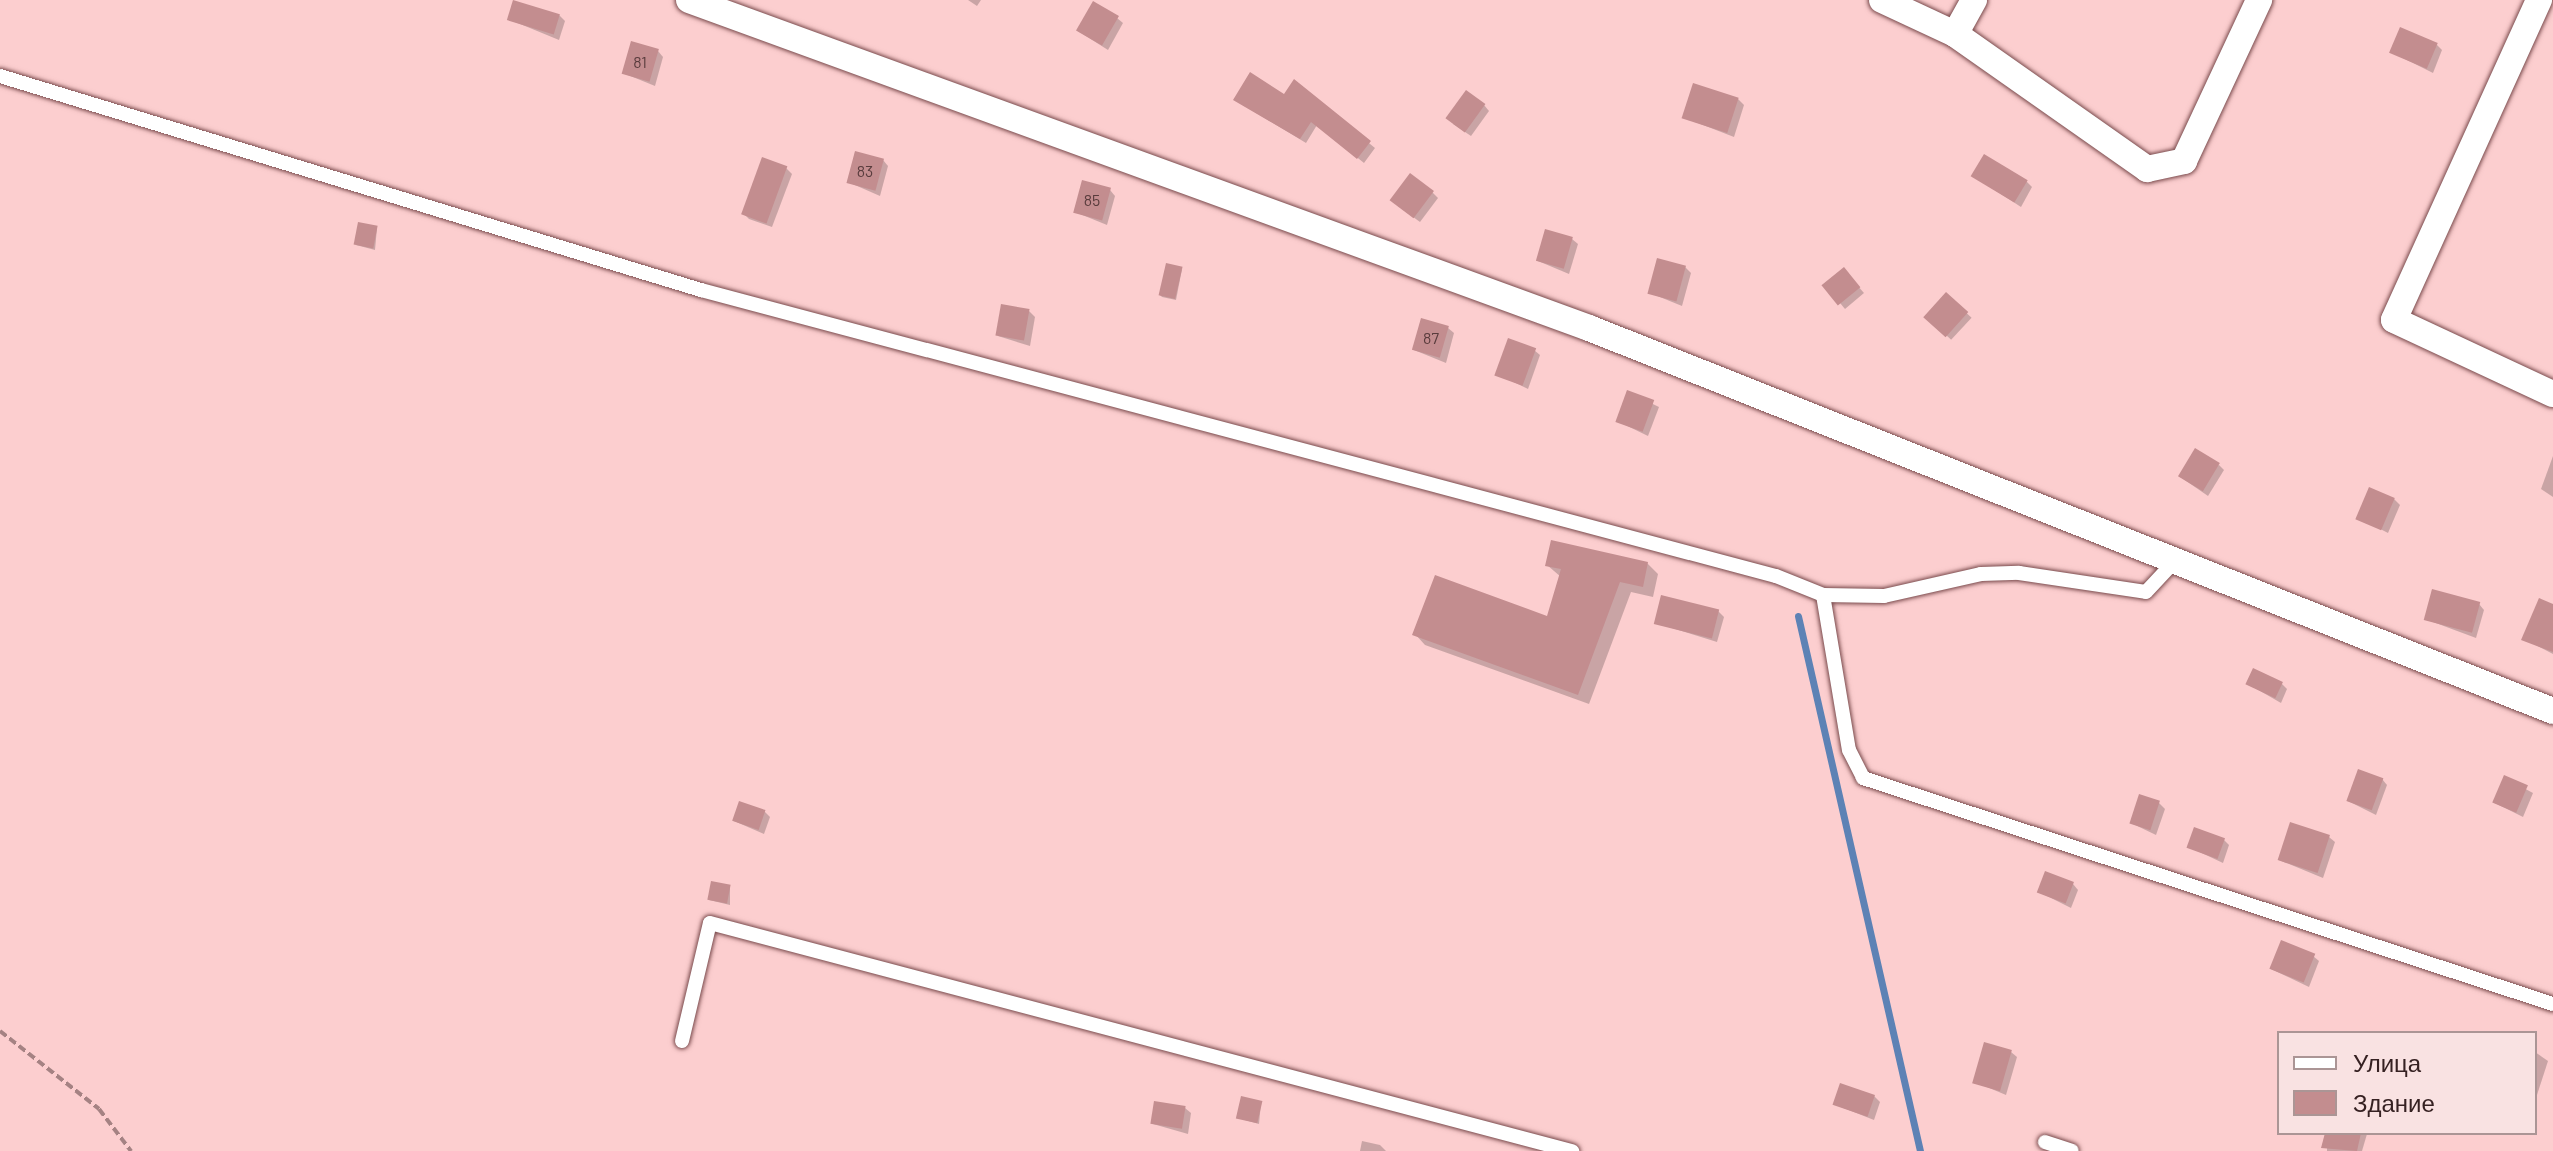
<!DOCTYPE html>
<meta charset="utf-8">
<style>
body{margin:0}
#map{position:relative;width:2553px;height:1151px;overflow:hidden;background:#fccecf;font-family:Barlow,sans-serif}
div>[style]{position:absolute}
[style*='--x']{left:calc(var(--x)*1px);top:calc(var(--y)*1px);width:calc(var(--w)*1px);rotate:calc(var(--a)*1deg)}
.shadow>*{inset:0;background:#0003;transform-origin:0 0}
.stream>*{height:7px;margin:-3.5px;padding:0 3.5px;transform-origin:3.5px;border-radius:3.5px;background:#5d82b5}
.building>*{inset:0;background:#c38d8f;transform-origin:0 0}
.path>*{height:4px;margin-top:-2px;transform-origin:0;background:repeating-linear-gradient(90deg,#a58283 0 8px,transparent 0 12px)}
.roads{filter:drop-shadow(0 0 2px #794a4c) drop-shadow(0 0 2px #794a4c)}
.lane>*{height:14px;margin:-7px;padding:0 7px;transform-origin:7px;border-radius:7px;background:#fff}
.street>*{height:26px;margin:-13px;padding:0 13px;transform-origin:13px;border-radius:13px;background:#fff}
span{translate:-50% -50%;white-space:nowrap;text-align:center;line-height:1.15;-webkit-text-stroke:6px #f9e2e2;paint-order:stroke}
.number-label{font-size:16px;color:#593c3d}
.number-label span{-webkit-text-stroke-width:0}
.legend{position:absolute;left:2277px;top:1031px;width:260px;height:104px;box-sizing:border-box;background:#f9e2e2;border:2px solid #ab9595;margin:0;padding:10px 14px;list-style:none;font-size:24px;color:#362122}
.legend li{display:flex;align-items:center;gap:16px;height:40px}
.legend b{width:40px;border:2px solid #ab9595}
</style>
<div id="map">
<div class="shadow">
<i style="clip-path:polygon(968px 0,981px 0,977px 6px)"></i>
<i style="clip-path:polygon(559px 15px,565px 21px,559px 40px,508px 19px)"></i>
<i style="clip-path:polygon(1117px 18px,1123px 23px,1108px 50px,1078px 31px)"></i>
<i style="clip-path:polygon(2437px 45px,2442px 50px,2433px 73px,2391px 52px)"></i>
<i style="clip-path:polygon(658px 51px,663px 57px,655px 86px,623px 73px)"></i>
<i style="clip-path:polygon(1294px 82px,1375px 148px,1364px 163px,1317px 125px,1306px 143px,1235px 100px,1285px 97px)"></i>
<i style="clip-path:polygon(1738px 99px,1744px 105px,1734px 137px,1685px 118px)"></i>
<i style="clip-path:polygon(1484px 105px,1489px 111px,1471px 136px,1453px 124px)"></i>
<i style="clip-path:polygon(883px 160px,888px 166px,880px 196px,848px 182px)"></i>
<i style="clip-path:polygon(786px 168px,792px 174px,772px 227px,749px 219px,743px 213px)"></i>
<i style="clip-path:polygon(1973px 176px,2027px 182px,2032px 187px,2021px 207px)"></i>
<i style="clip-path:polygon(1110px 190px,1115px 196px,1107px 225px,1075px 212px)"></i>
<i style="clip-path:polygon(1432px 192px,1438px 198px,1420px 222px,1398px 206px)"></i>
<i style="clip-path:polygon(377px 228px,375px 250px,356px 245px)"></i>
<i style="clip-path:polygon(1572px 239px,1578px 244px,1569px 274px,1538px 261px)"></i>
<i style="clip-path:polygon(1685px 267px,1691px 273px,1682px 306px,1650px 293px)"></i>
<i style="clip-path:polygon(1182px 269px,1176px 300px,1162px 297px,1160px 295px)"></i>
<i style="clip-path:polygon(1849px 276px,1864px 293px,1845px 309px,1840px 303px)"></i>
<i style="left:1946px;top:294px;width:35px;height:30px;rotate:43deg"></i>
<i style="clip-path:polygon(1029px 311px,1035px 317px,1030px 346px,998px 336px)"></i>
<i style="clip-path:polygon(1448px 328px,1454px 333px,1446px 363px,1414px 350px)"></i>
<i style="clip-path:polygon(1534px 350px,1540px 355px,1528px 389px,1497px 374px)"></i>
<i style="clip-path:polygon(1628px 392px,1659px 407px,1648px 436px,1617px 421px)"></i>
<i style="clip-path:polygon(2553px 456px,2553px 497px,2541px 489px)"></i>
<i style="clip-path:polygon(2219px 465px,2224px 470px,2208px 496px,2179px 476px)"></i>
<i style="clip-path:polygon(2394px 499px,2400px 505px,2388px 533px,2359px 518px)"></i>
<i style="clip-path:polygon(1647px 563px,1658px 574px,1653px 597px,1631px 592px,1589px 704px,1425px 645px,1415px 634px,1548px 618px,1561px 577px,1547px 565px)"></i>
<i style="clip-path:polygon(2479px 604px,2484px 610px,2476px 638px,2425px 619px)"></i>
<i style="clip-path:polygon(2553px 606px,2553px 654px,2524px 639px)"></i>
<i style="clip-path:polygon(1718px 611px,1724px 617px,1717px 642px,1656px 623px)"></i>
<i style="clip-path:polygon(2248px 684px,2282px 684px,2287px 689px,2281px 703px)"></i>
<i style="clip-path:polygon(2505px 778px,2533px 793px,2523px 817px,2495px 803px)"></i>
<i style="clip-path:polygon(2382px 779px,2387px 785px,2376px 815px,2348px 801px)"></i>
<i style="clip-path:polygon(2159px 803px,2165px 809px,2156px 835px,2131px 823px)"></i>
<i style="clip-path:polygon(764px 811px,770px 817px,764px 834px,734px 821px)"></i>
<i style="clip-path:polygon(2329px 837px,2335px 842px,2323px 878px,2279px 860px)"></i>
<i style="clip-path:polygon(2224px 840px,2229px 845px,2223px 863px,2189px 847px)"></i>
<i style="clip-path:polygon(2073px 884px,2078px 890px,2071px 908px,2039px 892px)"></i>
<i style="clip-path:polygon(730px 886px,730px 905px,709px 900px)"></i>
<i style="clip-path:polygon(2313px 956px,2319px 961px,2309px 987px,2271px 969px)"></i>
<i style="clip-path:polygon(2011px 1052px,2017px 1057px,2006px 1095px,1975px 1082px)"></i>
<i style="clip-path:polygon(2535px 1052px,2548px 1061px,2536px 1098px,2535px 1097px)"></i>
<i style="clip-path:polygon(1874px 1096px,1880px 1102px,1874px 1120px,1836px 1105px)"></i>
<i style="clip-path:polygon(1261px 1103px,1259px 1124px,1238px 1118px)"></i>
<i style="clip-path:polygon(1185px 1108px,1191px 1113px,1188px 1134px,1153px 1124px)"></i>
<i style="clip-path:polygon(2327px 1133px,2367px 1133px,2367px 1134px,2362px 1151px,2327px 1151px)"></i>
<i style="clip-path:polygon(1362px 1141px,1380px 1145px,1386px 1151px,1360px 1151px)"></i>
</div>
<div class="stream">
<i style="--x:1798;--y:616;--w:549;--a:77.15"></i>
</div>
<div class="building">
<i style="left:513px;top:0;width:49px;height:21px;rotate:17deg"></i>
<i style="left:1093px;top:1px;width:30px;height:34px;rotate:30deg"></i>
<i style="left:2400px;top:27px;width:41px;height:28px;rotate:23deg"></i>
<i style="left:631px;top:41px;width:29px;height:34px;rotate:16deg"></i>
<i style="clip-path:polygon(1250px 72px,1284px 94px,1294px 79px,1371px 141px,1357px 159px,1311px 122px,1300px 139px,1233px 100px)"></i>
<i style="left:1693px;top:83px;width:48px;height:37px;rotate:18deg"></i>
<i style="left:1466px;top:90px;width:24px;height:35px;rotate:36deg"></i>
<i style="left:855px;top:151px;width:30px;height:33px;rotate:15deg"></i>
<i style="left:1984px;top:154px;width:51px;height:26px;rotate:31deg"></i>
<i style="left:762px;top:157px;width:27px;height:61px;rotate:20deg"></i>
<i style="left:1410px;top:173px;width:30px;height:34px;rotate:37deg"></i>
<i style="left:1082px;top:180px;width:30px;height:34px;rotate:15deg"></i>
<i style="left:358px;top:222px;width:20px;height:23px;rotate:11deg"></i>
<i style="left:1545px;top:229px;width:29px;height:33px;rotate:16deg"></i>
<i style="left:1657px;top:258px;width:30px;height:37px;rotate:15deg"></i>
<i style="left:1166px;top:263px;width:17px;height:33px;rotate:13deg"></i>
<i style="left:1844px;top:267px;width:26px;height:29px;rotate:51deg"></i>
<i style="left:1946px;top:292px;width:30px;height:34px;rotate:42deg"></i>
<i style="left:1001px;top:304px;width:29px;height:32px;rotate:10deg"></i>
<i style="left:1421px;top:318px;width:29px;height:33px;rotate:16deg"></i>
<i style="left:1508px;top:338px;width:30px;height:40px;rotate:20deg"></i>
<i style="left:1627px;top:390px;width:29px;height:34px;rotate:20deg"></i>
<i style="left:2195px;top:448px;width:29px;height:33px;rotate:31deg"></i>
<i style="left:2369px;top:487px;width:28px;height:35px;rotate:23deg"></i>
<i style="clip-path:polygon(1551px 540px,1648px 562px,1643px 587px,1620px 582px,1578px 695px,1412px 635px,1435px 575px,1547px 616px,1561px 569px,1545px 566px)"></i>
<i style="left:2432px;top:589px;width:50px;height:32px;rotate:15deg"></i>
<i style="left:1661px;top:595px;width:60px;height:30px;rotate:14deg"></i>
<i style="clip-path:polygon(2539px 598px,2553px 604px,2553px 652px,2521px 640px)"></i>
<i style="left:2253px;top:668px;width:33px;height:18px;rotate:25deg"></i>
<i style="left:2358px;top:769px;width:27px;height:34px;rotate:20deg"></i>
<i style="left:2504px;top:775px;width:26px;height:30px;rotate:23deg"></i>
<i style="left:2139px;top:794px;width:22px;height:31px;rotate:18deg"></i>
<i style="left:739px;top:801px;width:28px;height:21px;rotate:19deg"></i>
<i style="left:2290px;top:822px;width:42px;height:40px;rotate:18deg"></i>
<i style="left:2194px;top:827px;width:33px;height:22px;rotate:20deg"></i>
<i style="left:2045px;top:871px;width:31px;height:23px;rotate:21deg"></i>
<i style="left:711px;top:881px;width:20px;height:19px;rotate:11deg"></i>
<i style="left:2281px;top:940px;width:37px;height:31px;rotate:22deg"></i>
<i style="left:1984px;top:1042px;width:29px;height:43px;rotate:16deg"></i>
<i style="left:1840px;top:1083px;width:37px;height:23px;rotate:19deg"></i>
<i style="left:1241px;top:1096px;width:22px;height:23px;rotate:13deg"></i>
<i style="left:1154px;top:1101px;width:32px;height:23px;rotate:9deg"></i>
<i style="clip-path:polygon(2325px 1133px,2361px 1133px,2357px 1151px,2321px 1148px)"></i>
</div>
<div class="path">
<i style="--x:0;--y:1031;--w:126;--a:38.2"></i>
<i style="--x:99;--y:1109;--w:53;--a:52.7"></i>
</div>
<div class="roads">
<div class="lane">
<i style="--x:0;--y:76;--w:733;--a:16.98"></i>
<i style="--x:701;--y:290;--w:1112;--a:14.9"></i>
<i style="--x:1776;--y:576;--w:51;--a:22"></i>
<i style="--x:1823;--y:595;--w:61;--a:0.9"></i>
<i style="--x:1884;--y:596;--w:99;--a:-12.8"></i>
<i style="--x:1981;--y:574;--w:38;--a:-2"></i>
<i style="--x:2019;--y:573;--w:128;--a:8.5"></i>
<i style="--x:2146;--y:592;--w:40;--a:-47"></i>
<i style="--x:1823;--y:595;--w:157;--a:80.5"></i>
<i style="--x:1849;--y:750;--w:31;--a:63"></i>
<i style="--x:1863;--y:778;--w:726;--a:18.14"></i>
<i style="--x:682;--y:1041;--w:121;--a:-76.7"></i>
<i style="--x:710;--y:923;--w:892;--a:14.82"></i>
<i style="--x:2045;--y:1142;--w:28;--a:18"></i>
</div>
<div class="street">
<i style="--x:689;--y:0;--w:958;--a:20.02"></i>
<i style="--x:1589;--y:328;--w:1037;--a:21.67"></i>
<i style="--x:1882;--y:0;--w:81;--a:25"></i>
<i style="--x:1974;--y:0;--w:39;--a:119"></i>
<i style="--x:1955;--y:34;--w:235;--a:35.1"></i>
<i style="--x:2147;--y:169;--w:38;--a:-12"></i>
<i style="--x:2184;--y:161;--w:178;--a:-65"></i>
<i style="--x:2539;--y:0;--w:351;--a:114.4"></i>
<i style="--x:2394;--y:320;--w:175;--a:25"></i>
</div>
</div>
<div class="number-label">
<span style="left:640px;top:62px">81</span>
<span style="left:865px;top:171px">83</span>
<span style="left:1092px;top:200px">85</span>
<span style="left:1431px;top:338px">87</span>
</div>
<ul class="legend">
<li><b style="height:10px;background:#fff"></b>Улица</li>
<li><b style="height:22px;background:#c38d8f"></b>Здание</li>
</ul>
</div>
